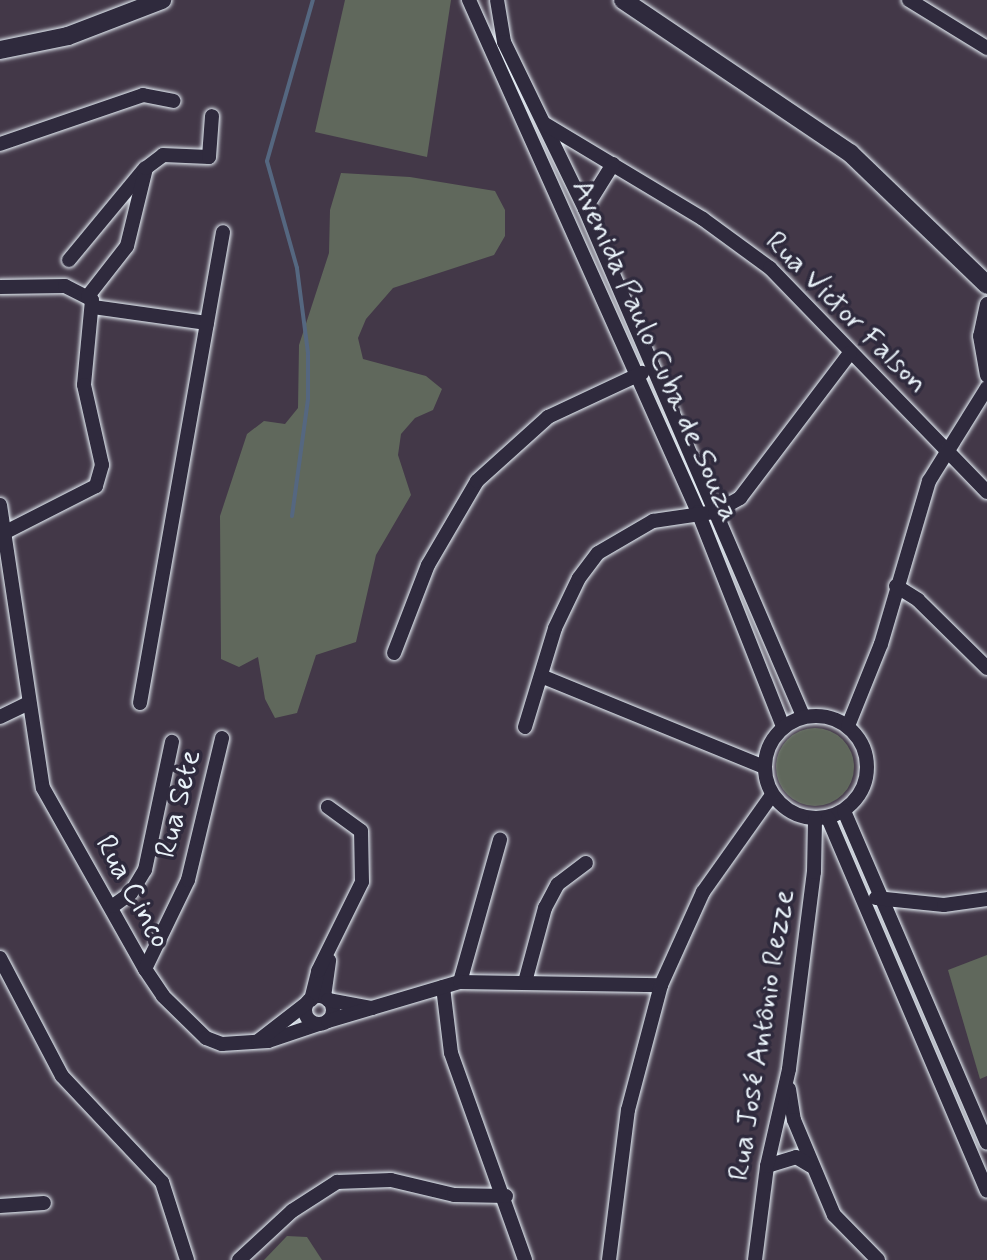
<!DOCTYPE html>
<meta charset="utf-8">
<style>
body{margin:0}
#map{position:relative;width:987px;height:1260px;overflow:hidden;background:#433848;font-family:Mynerve,sans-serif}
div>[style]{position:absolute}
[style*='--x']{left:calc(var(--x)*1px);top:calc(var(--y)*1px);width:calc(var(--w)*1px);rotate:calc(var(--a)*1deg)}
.green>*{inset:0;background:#60685c}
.round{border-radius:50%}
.stream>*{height:4px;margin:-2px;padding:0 2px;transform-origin:2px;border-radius:2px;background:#556780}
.roads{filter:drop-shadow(0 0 2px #e8f1f8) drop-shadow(0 0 2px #e8f1f8)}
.minor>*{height:14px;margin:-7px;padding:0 7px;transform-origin:7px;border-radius:7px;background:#2f2a3d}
.minor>.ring{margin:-7px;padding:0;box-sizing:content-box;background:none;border:14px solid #2f2a3d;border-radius:50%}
.major>*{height:18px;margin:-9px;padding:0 9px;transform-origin:9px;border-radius:9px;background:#2f2a3d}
span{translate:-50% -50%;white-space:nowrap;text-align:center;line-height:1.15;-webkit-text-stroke:7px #2f2a3d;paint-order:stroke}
.street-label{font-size:30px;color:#e8f1f8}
</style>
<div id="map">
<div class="green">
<i style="clip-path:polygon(345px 0,451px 0,427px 157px,315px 132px)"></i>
<i style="clip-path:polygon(341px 173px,410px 177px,495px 191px,505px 210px,505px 236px,494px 255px,393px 288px,366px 319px,358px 338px,363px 359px,426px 376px,442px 389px,433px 410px,415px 418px,401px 434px,398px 455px,411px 495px,376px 555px,356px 642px,316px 655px,297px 713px,275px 718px,265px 699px,258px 657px,239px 667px,221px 659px,220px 516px,247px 434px,264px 421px,285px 424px,298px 408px,299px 345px,329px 253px,330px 210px)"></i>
<i class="round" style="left:776px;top:728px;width:78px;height:78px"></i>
<i style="clip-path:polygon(987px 955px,987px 1076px,980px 1079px,948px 970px)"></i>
<i style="clip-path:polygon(287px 1236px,307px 1237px,322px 1260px,264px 1260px)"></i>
</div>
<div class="stream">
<i style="--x:292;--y:516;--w:118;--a:-82.2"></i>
<i style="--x:308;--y:399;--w:46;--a:-90"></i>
<i style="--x:308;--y:353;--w:86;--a:-97.4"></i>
<i style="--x:297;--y:268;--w:111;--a:-105.7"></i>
<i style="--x:267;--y:161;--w:167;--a:-74.1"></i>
</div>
<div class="roads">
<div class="minor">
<i style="--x:469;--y:0;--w:561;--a:65.9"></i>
<i style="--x:698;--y:512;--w:231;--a:68.4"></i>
<i style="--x:497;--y:0;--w:43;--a:80.5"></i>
<i style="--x:504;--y:42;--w:186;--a:64.1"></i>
<i style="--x:585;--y:209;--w:552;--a:66.73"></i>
<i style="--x:909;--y:0;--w:92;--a:31.6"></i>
<i style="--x:545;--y:124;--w:184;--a:31"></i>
<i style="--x:703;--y:219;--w:83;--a:36.2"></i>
<i style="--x:770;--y:268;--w:312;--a:45.9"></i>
<i style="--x:0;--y:144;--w:151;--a:-18.9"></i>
<i style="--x:143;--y:95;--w:31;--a:11"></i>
<i style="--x:585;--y:209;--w:53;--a:-58.1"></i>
<i style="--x:69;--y:260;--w:119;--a:-50.4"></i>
<i style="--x:0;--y:287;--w:65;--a:-0.9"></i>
<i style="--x:65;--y:286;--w:30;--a:27"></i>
<i style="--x:92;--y:300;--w:85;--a:95.4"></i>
<i style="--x:84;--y:385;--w:82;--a:77.3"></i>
<i style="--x:102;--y:465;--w:22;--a:106"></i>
<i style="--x:96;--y:486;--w:108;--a:153"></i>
<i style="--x:88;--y:296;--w:63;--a:-52"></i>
<i style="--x:127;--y:246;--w:80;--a:-76.3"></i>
<i style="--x:146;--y:168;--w:21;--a:-37"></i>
<i style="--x:163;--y:155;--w:46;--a:2.5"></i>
<i style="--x:209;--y:157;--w:41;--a:-85.8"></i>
<i style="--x:987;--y:304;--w:33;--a:102"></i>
<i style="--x:980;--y:336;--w:40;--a:80"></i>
<i style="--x:93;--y:307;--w:115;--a:8"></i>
<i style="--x:0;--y:505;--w:286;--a:81.4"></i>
<i style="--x:43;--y:788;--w:208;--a:60.6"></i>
<i style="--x:145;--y:969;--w:32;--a:56"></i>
<i style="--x:163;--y:996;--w:60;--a:44.3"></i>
<i style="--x:206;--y:1038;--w:17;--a:21"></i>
<i style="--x:222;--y:1044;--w:46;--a:-3.7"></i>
<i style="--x:268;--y:1041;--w:54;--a:-18.4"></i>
<i style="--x:896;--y:586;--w:26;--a:32"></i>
<i style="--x:918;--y:600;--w:97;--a:44.6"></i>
<i style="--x:394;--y:653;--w:94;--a:-68.9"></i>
<i style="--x:428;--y:565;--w:97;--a:-59.7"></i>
<i style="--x:477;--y:481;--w:96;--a:-42"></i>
<i style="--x:548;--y:417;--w:104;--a:-25.1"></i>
<i style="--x:541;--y:676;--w:241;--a:22.2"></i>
<i style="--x:140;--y:703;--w:478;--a:-80"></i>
<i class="ring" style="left:765px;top:716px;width:88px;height:88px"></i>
<i style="--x:0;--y:717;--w:30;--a:-26"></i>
<i style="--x:848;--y:726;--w:88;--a:-68.1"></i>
<i style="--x:881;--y:644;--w:170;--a:-73.6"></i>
<i style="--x:929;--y:481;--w:110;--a:-58.1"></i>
<i style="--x:525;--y:727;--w:103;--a:-73.1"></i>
<i style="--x:555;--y:628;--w:55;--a:-64.4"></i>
<i style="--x:579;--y:578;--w:31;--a:-53"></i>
<i style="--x:598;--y:553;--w:64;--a:-30.2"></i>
<i style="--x:653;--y:521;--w:63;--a:-8.3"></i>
<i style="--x:715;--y:512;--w:29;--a:-29"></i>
<i style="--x:740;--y:498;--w:182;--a:-52.8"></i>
<i style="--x:844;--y:811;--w:361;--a:66.7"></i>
<i style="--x:828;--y:818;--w:405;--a:66.9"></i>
<i style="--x:876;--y:898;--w:68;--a:5.9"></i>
<i style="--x:944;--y:905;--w:43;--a:-7.9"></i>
<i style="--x:113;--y:906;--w:22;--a:-36"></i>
<i style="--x:131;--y:893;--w:27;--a:-59"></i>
<i style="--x:145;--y:870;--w:131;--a:-78.1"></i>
<i style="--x:0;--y:958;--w:133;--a:62.3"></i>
<i style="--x:62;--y:1076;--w:146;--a:46.7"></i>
<i style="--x:162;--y:1182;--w:82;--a:72.2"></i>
<i style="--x:145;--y:969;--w:99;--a:-64.2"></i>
<i style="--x:188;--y:880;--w:146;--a:-76.5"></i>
<i style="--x:460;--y:982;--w:148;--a:-74.3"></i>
<i style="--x:525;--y:982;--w:77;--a:-74.9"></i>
<i style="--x:545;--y:908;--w:27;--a:-62"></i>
<i style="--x:558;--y:884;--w:35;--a:-37"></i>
<i style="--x:443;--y:987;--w:66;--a:83.1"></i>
<i style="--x:451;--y:1053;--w:220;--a:70.3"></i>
<i class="ring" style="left:305px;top:996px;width:14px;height:14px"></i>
<i style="--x:324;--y:997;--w:37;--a:-82"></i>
<i style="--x:311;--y:1000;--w:30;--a:-76"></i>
<i style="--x:318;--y:971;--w:99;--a:-63.7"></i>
<i style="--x:362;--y:882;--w:51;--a:-91.1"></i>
<i style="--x:361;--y:831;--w:41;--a:-144"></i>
<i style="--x:328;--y:1000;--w:45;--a:10.3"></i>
<i style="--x:328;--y:1021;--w:138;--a:-16.5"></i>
<i style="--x:460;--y:982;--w:201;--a:0.9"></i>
<i style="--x:258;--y:1041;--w:62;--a:-37.8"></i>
<i style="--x:789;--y:1089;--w:31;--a:81"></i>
<i style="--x:794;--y:1120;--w:103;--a:67.2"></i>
<i style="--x:834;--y:1215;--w:63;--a:45.6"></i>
<i style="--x:767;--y:1166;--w:30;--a:-17"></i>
<i style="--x:796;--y:1157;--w:17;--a:31"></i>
<i style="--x:0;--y:1206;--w:44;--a:-3.9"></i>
<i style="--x:239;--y:1260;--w:72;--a:-42.8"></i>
<i style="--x:292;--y:1211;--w:54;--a:-32.8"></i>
<i style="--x:337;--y:1182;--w:54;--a:-2.1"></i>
<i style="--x:391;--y:1180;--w:65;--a:13.4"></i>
<i style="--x:454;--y:1195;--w:52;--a:1.1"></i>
<i style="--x:609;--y:1260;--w:151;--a:-82.8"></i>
<i style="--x:628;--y:1110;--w:129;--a:-75.2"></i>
<i style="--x:661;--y:985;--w:102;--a:-65.7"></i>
<i style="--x:703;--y:892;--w:119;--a:-54.6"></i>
<i style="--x:755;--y:1260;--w:95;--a:-82.7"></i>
<i style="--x:767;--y:1166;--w:99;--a:-77.2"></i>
<i style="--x:789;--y:1069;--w:199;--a:-82.8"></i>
<i style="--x:814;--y:872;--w:53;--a:-88.9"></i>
</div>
<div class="major">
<i style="--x:623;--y:0;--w:274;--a:34"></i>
<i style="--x:850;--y:153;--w:190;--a:43.9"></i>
<i style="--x:0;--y:50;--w:69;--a:-11.6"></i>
<i style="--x:68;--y:36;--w:101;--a:-21"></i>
</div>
</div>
<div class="street-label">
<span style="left:846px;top:313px;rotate:45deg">Rua Victor Falson</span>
<span style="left:655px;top:351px;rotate:66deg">Avenida Paulo Cuba de Souza</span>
<span style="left:179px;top:804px;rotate:-76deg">Rua Sete</span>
<span style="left:132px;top:892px;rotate:61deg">Rua Cinco</span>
<span style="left:762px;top:1035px;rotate:-81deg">Rua José Antônio Rezze</span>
</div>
</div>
